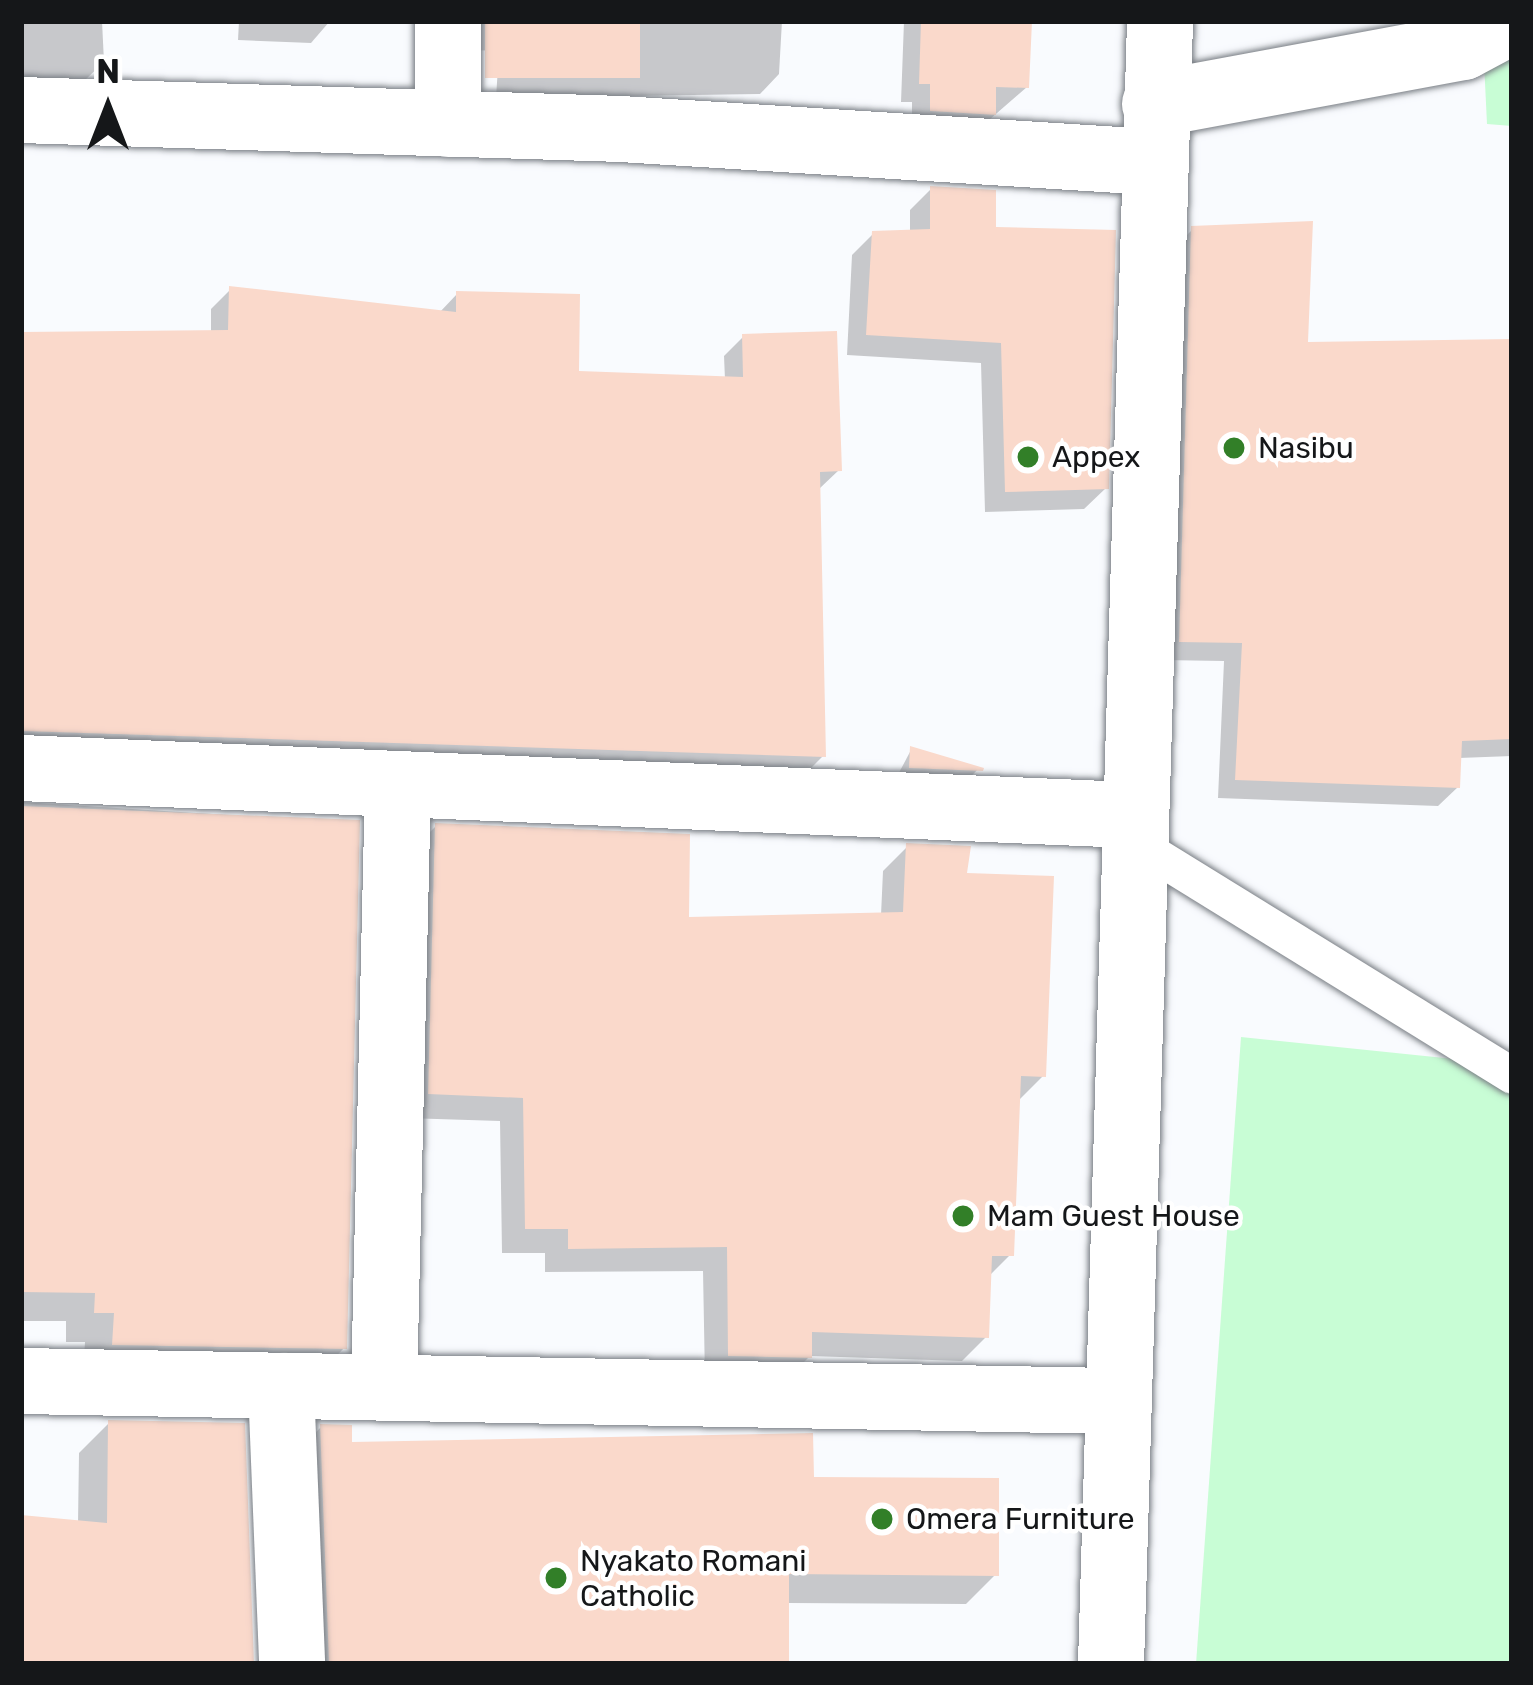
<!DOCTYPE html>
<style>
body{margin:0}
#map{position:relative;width:1533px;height:1685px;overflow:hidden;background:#f9fbfe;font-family:Rubik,sans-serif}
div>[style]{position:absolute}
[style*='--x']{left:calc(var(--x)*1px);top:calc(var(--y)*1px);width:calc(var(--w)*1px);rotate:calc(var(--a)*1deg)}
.green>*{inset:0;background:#c8fdd5}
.shadow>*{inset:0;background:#0003}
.building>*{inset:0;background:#fad9cb;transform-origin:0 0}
.roads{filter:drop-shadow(0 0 3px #797e84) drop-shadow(0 0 3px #797e84)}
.service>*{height:36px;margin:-18px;padding:0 18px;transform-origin:18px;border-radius:18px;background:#fff}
.minor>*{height:66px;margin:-33px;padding:0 33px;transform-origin:33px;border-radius:33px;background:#fff}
.dots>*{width:33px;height:33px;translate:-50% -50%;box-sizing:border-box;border:6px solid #fff;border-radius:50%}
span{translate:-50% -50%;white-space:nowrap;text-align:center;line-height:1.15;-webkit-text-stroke:9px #fff;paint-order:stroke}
.poi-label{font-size:30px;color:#151719}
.left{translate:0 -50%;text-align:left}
.frame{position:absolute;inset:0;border:24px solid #151719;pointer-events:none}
.north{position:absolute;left:48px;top:48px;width:120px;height:120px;-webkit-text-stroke:9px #fff;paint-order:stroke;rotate:0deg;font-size:33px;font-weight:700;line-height:48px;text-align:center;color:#151719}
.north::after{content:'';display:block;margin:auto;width:42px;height:54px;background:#151719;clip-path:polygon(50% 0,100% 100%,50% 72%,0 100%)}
</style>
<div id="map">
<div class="green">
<i style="clip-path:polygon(1482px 21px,1512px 21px,1512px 126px,1487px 124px)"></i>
<i style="clip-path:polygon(1241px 1037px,1512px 1065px,1512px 1664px,1196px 1664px)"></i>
</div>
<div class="shadow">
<i style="clip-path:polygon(21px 21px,102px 21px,104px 62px,84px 81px,21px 83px)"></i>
<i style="clip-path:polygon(239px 21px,330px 21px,311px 43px,238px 40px)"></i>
<i style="clip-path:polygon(472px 21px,782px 21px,779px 74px,760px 94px,496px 98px,499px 51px,471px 50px)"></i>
<i style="clip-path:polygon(904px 21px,1029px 21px,1027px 87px,974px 133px,912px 129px,912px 102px,901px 102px)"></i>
<i style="clip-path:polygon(931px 189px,993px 230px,1106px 488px,1084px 509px,985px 512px,981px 363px,847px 355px,852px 255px,873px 234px,910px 233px,910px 210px)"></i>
<i style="clip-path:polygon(1193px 229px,1305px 345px,1510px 343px,1512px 303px,1512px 756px,1459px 758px,1458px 787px,1438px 806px,1218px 798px,1224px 661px,1161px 660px,1173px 249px)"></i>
<i style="clip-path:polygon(230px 290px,439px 313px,457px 294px,576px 374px,725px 380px,724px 356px,743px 337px,839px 470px,819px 489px,823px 756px,804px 775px,21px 757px,21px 335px,211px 333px,211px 309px)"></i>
<i style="clip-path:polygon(911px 750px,978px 769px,962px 786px,892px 786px)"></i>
<i style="clip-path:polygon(21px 802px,357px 823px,344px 1348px,315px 1378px,83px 1374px,85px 1342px,66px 1342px,66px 1321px,21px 1321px)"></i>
<i style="clip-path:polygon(436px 826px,686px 921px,881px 915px,883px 871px,908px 846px,963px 876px,1043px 1076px,1017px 1102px,1011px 1254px,988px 1277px,986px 1337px,962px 1361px,810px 1356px,785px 1381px,705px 1380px,703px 1271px,545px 1272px,545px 1253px,502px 1253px,500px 1121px,405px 1118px,411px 851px)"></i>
<i style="clip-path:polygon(109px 1423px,251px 1664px,21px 1664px,21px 1518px,78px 1523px,79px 1453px)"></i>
<i style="clip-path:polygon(321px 1427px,348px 1445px,811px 1480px,996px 1574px,966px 1604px,786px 1603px,786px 1664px,300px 1664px,292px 1457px)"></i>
</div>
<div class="building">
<i style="left:485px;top:21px;width:155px;height:57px"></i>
<i style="clip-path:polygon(921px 21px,1032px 21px,1029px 88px,996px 87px,996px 115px,930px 111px,930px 84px,919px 84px)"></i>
<i style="clip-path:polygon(930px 186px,996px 190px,996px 227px,1116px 230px,1109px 489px,1005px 492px,1001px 343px,866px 335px,872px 231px,930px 229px)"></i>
<i style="clip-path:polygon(1313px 221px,1308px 342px,1512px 339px,1512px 739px,1462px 741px,1460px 788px,1235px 780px,1242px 643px,1179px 642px,1191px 226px)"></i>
<i style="clip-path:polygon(229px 286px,456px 312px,456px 291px,580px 294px,579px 371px,743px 377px,742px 334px,837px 331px,842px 471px,820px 472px,826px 757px,21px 731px,21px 332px,228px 330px)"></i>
<i style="clip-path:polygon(910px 746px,984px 768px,983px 771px,909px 768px)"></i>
<i style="clip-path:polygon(21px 806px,360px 820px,347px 1349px,112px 1345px,114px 1313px,94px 1313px,95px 1293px,21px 1292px)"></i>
<i style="clip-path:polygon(435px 823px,690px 834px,689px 917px,903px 912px,906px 843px,971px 846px,967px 873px,1054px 876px,1046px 1077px,1021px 1076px,1014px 1256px,992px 1256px,989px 1338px,812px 1332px,812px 1358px,728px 1356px,727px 1247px,568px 1249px,568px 1229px,525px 1229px,523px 1098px,428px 1094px)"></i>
<i style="clip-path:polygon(108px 1420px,245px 1423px,254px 1664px,21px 1664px,21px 1515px,107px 1523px)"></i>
<i style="clip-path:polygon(320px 1424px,352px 1425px,352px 1442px,813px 1433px,814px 1477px,999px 1478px,999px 1576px,789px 1574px,789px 1664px,329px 1664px)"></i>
</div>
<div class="roads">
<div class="service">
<i style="--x:1129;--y:839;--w:450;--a:31.7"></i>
</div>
<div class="minor">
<i style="--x:448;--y:21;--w:103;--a:90"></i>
<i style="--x:1155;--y:104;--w:313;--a:-10.5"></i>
<i style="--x:1463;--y:47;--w:55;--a:-28"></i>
<i style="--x:21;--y:110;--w:600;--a:1.81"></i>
<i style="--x:621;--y:129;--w:532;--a:3.56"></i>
<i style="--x:21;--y:768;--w:1110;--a:2.43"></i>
<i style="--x:21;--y:1381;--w:1094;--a:1.05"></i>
<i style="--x:281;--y:1386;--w:278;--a:87.7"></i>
<i style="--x:384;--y:1387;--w:603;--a:-88.67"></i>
<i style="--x:1111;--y:1664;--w:1644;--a:-88.29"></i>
</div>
</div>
<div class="dots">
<i style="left:1234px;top:448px;background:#327f28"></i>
<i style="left:1028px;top:457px;background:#327f28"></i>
<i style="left:963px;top:1216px;background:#327f28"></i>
<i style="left:882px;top:1519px;background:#327f28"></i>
<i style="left:556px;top:1578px;background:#327f28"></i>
</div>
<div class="poi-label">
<span class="left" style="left:1258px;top:448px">Nasibu</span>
<span class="left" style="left:1052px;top:457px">Appex</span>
<span class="left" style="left:987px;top:1216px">Mam Guest House</span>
<span class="left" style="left:906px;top:1519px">Omera Furniture</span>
<span class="left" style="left:580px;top:1578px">Nyakato Romani<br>Catholic</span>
</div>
<div class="frame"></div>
<div class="north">N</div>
</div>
